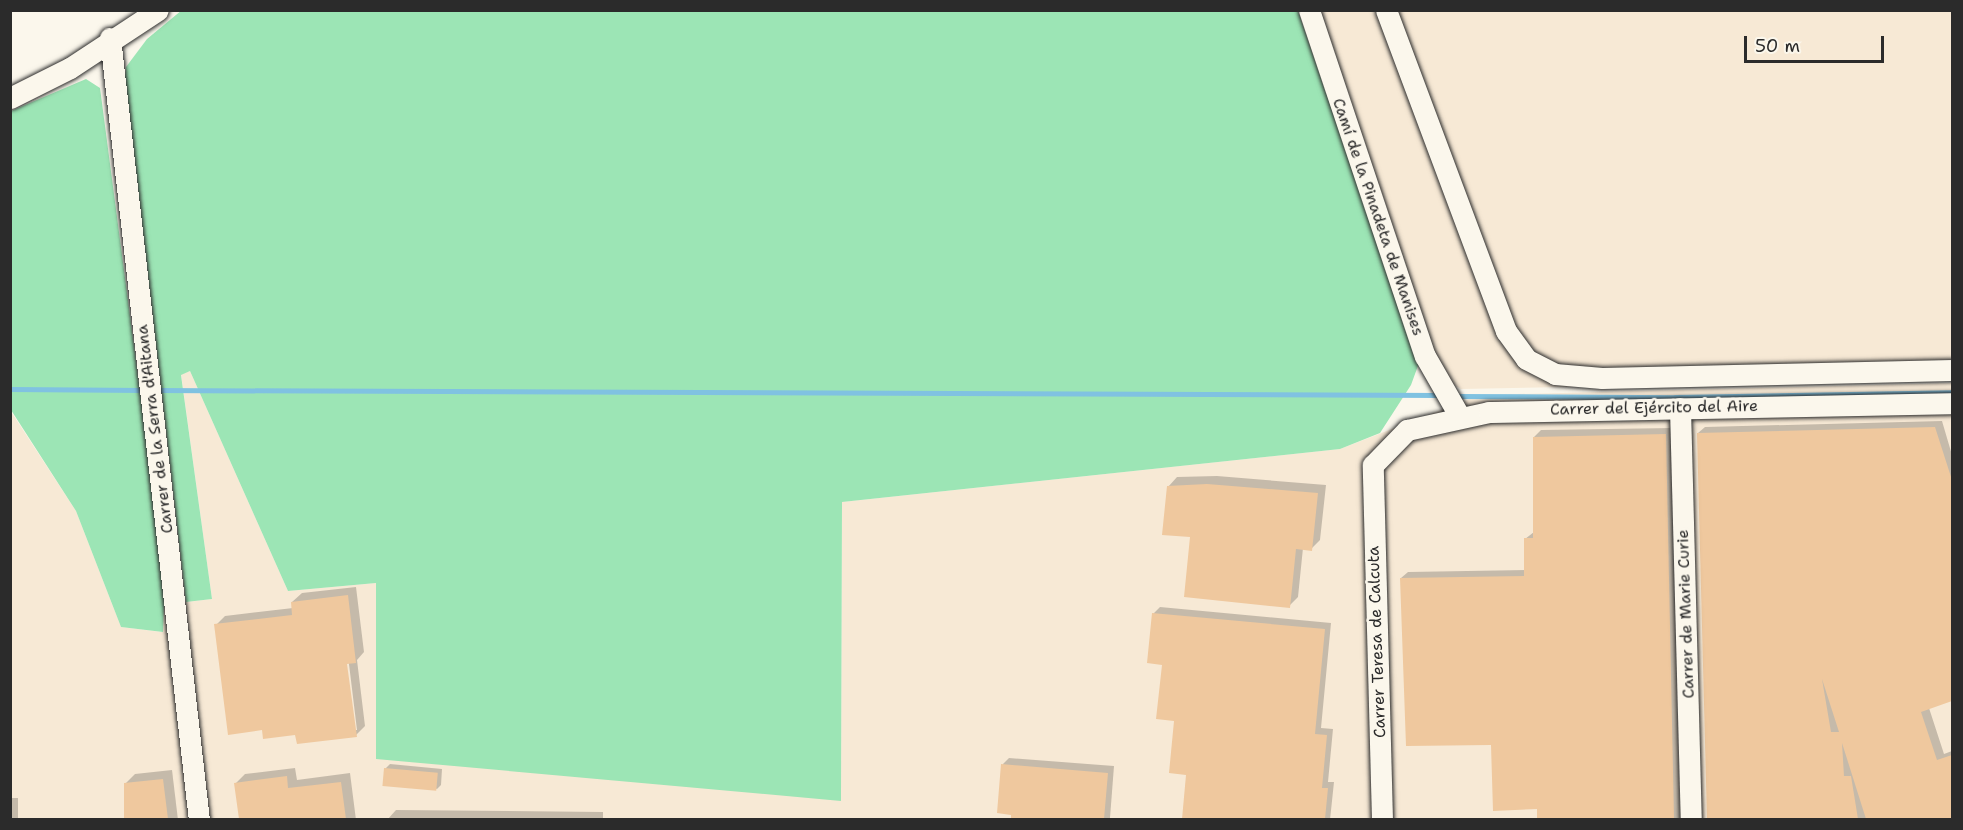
<!DOCTYPE html>
<meta charset="utf-8">
<style>
body{margin:0}
#map{position:relative;width:1963px;height:830px;overflow:hidden;background:#fbf7ec;font-family:"Shantell Sans",sans-serif}
div>[style]{position:absolute}
[style*='--x']{left:calc(var(--x)*1px);top:calc(var(--y)*1px);width:calc(var(--w)*1px);rotate:calc(var(--a)*1deg)}
.built>*{inset:0;background:#f7e9d5}
.green>*{inset:0;background:#9ce5b5}
.shadow>*{inset:0;background:#0003;transform-origin:0 0}
.stream>*{height:5px;margin:-2.5px;padding:0 2.5px;transform-origin:2.5px;border-radius:2.5px;background:#80c2e1}
.building>*{inset:0;background:#efc89e;transform-origin:0 0}
.roads{filter:drop-shadow(0 0 2px #2b2b2b) drop-shadow(0 0 2px #2b2b2b)}
.minor>*{height:21px;margin:-10.5px;padding:0 10.5px;transform-origin:10.5px;border-radius:10.5px;background:#fbf7ec}
span{translate:-50% -50%;white-space:nowrap;text-align:center;line-height:1.15;-webkit-text-stroke:5px #fbf7ec;paint-order:stroke}
.street-label{font-size:16px;color:#2b2b2b}
.frame{position:absolute;inset:0;border:12px solid #2b2b2b;pointer-events:none}
.scale{position:absolute;left:1744px;top:36px;width:140px;height:27px;box-sizing:border-box;border:3px solid #2b2b2b;border-top:0;padding-left:8px;font-size:18px;line-height:21px;white-space:nowrap;color:#2b2b2b;-webkit-text-stroke:4px #fbf7ec;paint-order:stroke}
</style>
<div id="map">
<div class="built">
<i style="clip-path:polygon(1320px 11px,1952px 11px,1952px 380px,1461px 389px,1452px 384px,1439px 365px)"></i>
<i style="clip-path:polygon(190px 371px,288px 591px,376px 583px,841px 801px,842px 502px,1340px 449px,1480px 395px,1952px 383px,1952px 819px,11px 819px,10px 410px,76px 511px,121px 627px,162px 632px,165px 581px,186px 602px,212px 599px,181px 374px)"></i>
</div>
<div class="green">
<i style="clip-path:polygon(182px 10px,1298px 11px,1419px 363px,1411px 385px,1380px 433px,1340px 449px,842px 502px,841px 801px,376px 759px,376px 583px,288px 591px,190px 371px,181px 375px,212px 599px,186px 602px,125px 78px,126px 67px,147px 39px)"></i>
<i style="clip-path:polygon(86px 79px,100px 88px,165px 581px,163px 632px,121px 627px,76px 511px,11px 410px,11px 111px)"></i>
</div>
<div class="shadow">
<i style="clip-path:polygon(1942px 421px,1952px 455px,1952px 700px,1929px 708px,1944px 754px,1952px 751px,1952px 818px,1708px 820px,1698px 433px,1705px 427px)"></i>
<i style="clip-path:polygon(1672px 428px,1680px 820px,1565px 820px,1538px 808px,1493px 743px,1401px 578px,1408px 572px,1526px 570px,1525px 539px,1534px 532px,1534px 437px,1541px 430px)"></i>
<i style="clip-path:polygon(1217px 476px,1326px 485px,1320px 540px,1311px 549px,1303px 548px,1298px 597px,1289px 606px,1192px 536px,1168px 487px,1177px 477px)"></i>
<i style="clip-path:polygon(evenodd,356px 587px,364px 652px,357px 660px,365px 726px,356px 735px,264px 729px,216px 625px,225px 616px,293px 608px,292px 602px,302px 593px,356px 587px,345px 656px,348px 656px,357px 730px,354px 730px,345px 656px)"></i>
<i style="clip-path:polygon(1160px 607px,1331px 623px,1321px 728px,1333px 729px,1328px 782px,1334px 782px,1330px 820px,1183px 820px,1188px 773px,1153px 614px)"></i>
<i style="clip-path:polygon(1009px 758px,1114px 766px,1110px 818px,1012px 820px,1003px 764px)"></i>
<i style="clip-path:polygon(390px 764px,442px 769px,441px 785px,437px 789px,385px 769px)"></i>
<i style="clip-path:polygon(295px 768px,297px 780px,350px 773px,356px 820px,240px 820px,236px 783px,245px 774px)"></i>
<i style="clip-path:polygon(172px 770px,178px 820px,125px 820px,126px 783px,135px 774px)"></i>
<i style="left:10px;top:798px;width:8px;height:22px"></i>
<i style="clip-path:polygon(396px 810px,603px 812px,603px 820px,387px 820px)"></i>
</div>
<div class="stream">
<i style="--x:10;--y:389;--w:134;--a:0.4"></i>
<i style="--x:156;--y:390;--w:1284;--a:0.22"></i>
<i style="--x:1455;--y:396;--w:220;--a:0.3"></i>
<i style="--x:1675;--y:397;--w:277;--a:-1"></i>
</div>
<div class="building">
<i style="clip-path:polygon(evenodd,1935px 427px,1952px 480px,1952px 701px,1921px 712px,1937px 760px,1952px 755px,1952px 819px,1866px 819px,1842px 743px,1844px 776px,1851px 776px,1858px 819px,1707px 819px,1697px 433px,1935px 427px,1822px 679px,1839px 732px,1831px 732px,1822px 679px)"></i>
<i style="clip-path:polygon(1666px 434px,1674px 819px,1537px 819px,1537px 809px,1493px 811px,1491px 745px,1406px 746px,1400px 578px,1524px 576px,1524px 538px,1533px 538px,1533px 437px)"></i>
<i style="clip-path:polygon(1207px 484px,1318px 493px,1312px 551px,1296px 549px,1290px 608px,1184px 597px,1190px 537px,1162px 535px,1167px 486px)"></i>
<i style="clip-path:polygon(348px 595px,356px 663px,347px 664px,357px 737px,297px 744px,295px 735px,263px 739px,262px 730px,228px 735px,214px 624px,292px 615px,291px 602px)"></i>
<i style="clip-path:polygon(1152px 613px,1325px 629px,1315px 734px,1327px 735px,1322px 788px,1328px 788px,1325px 819px,1182px 819px,1186px 775px,1169px 773px,1174px 721px,1156px 719px,1162px 665px,1147px 663px)"></i>
<i style="clip-path:polygon(1001px 764px,1108px 773px,1104px 819px,1011px 819px,1011px 815px,997px 813px)"></i>
<i style="left:384px;top:768px;width:54px;height:18px;rotate:5deg"></i>
<i style="clip-path:polygon(287px 776px,288px 788px,341px 782px,346px 819px,239px 819px,234px 783px)"></i>
<i style="clip-path:polygon(163px 779px,168px 819px,124px 819px,124px 783px)"></i>
</div>
<div class="roads">
<div class="minor">
<i style="--x:1309;--y:10;--w:365;--a:71.5"></i>
<i style="--x:1425;--y:356;--w:70;--a:60.2"></i>
<i style="--x:1386;--y:10;--w:343;--a:69.5"></i>
<i style="--x:1506;--y:331;--w:34;--a:54"></i>
<i style="--x:1526;--y:359;--w:33;--a:27"></i>
<i style="--x:1555;--y:374;--w:47;--a:4.9"></i>
<i style="--x:1602;--y:378;--w:350;--a:-1.3"></i>
<i style="--x:110;--y:38;--w:787;--a:83.51"></i>
<i style="--x:10;--y:98;--w:67;--a:-26.6"></i>
<i style="--x:70;--y:68;--w:105;--a:-33.4"></i>
<i style="--x:1680;--y:408;--w:412;--a:88.5"></i>
<i style="--x:1382;--y:820;--w:355;--a:-91.5"></i>
<i style="--x:1373;--y:465;--w:49;--a:-45.8"></i>
<i style="--x:1407;--y:430;--w:84;--a:-12.4"></i>
<i style="--x:1489;--y:412;--w:463;--a:-1.1"></i>
</div>
</div>
<div class="street-label">
<span style="left:1378px;top:217px;rotate:71deg">Camí de la Pinadeta de Manises</span>
<span style="left:1654px;top:408px;rotate:-1deg">Carrer del Ejército del Aire</span>
<span style="left:155px;top:429px;rotate:-97deg">Carrer de la Serra d'Aitana</span>
<span style="left:1686px;top:614px;rotate:-92deg">Carrer de Marie Curie</span>
<span style="left:1377px;top:642px;rotate:-92deg">Carrer Teresa de Calcuta</span>
</div>
<div class="frame"></div>
<div class="scale">50 m</div>
</div>
